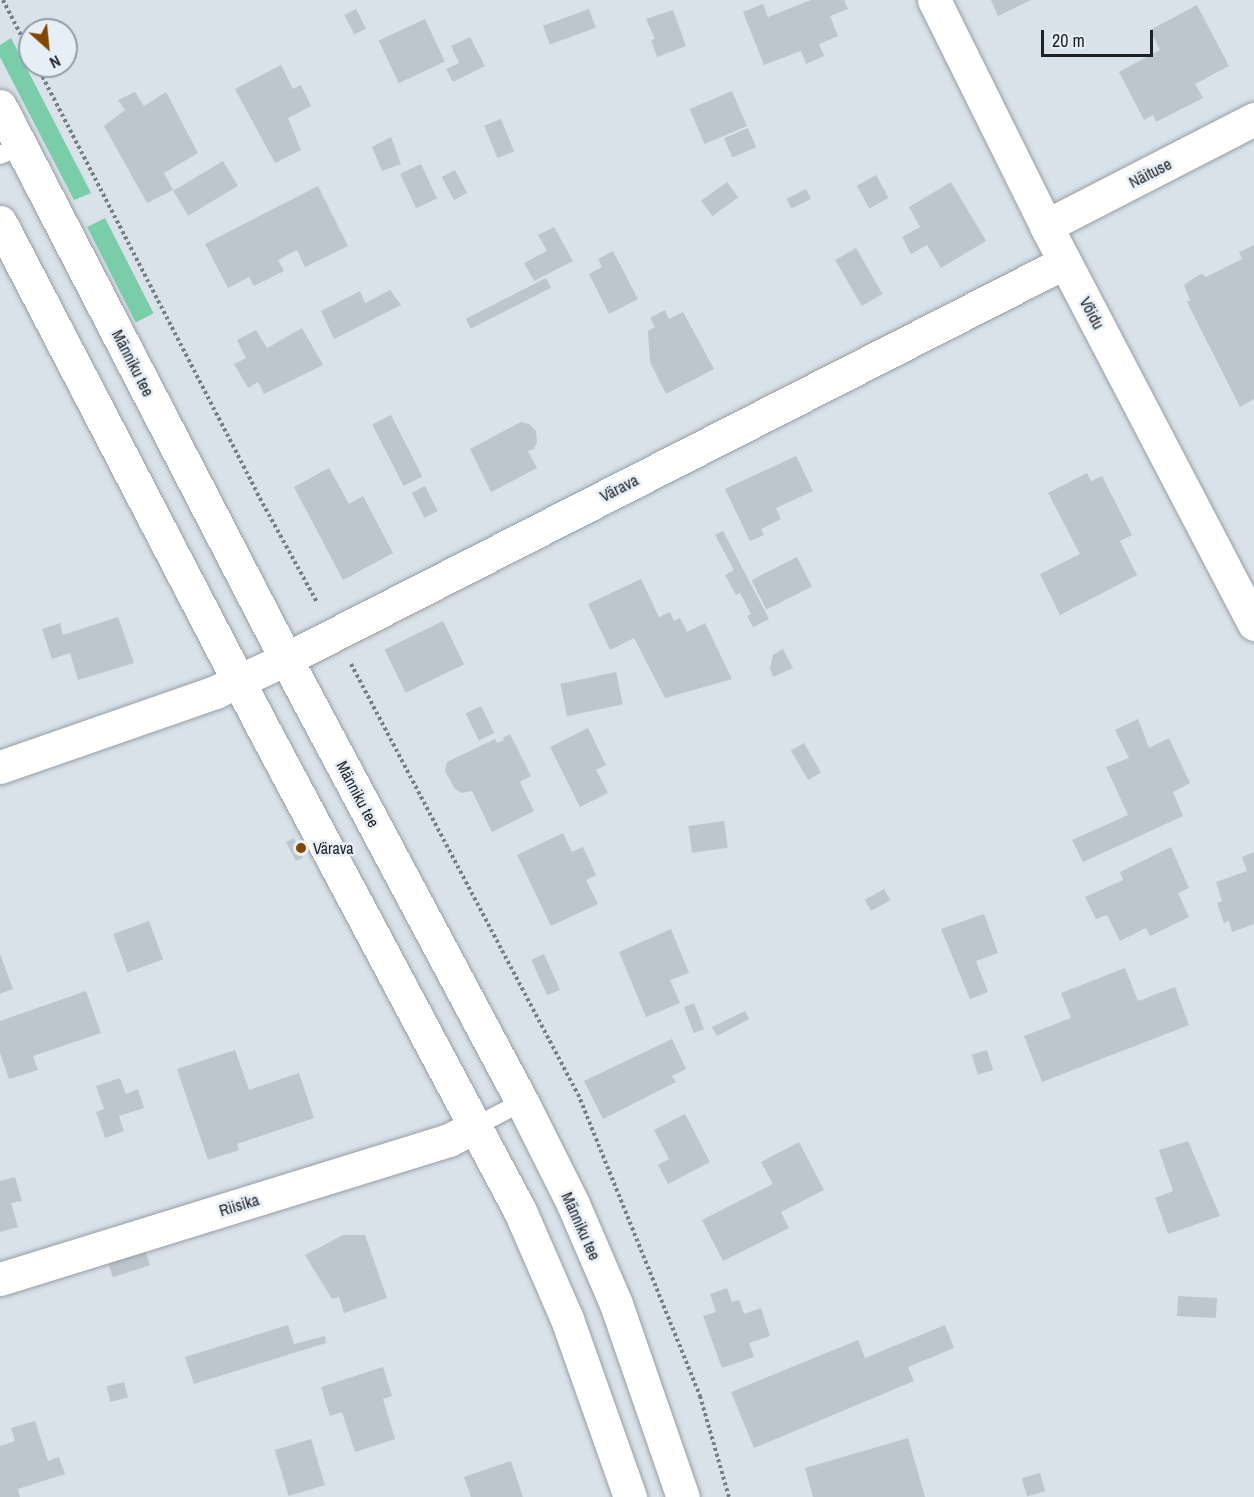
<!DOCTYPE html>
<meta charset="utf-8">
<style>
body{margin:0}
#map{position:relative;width:1254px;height:1497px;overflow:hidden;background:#d9e1e9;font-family:"Archivo Narrow",sans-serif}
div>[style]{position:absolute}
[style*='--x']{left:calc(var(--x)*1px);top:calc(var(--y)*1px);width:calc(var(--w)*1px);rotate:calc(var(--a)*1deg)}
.green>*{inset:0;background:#79cda9;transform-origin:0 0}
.building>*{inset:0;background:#bdc6cd;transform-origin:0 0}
.path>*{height:4px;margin-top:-2px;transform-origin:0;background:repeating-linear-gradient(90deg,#797e84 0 3px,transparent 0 6px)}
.roads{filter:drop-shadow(0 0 2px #969ea5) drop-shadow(0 0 2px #969ea5)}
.service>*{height:18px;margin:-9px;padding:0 9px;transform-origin:9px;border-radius:9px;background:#fff}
.minor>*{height:33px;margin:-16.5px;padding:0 16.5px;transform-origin:16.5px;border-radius:16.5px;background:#fff}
.tertiary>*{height:33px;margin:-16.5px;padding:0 16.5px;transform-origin:16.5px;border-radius:16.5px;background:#fff}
.dots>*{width:16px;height:16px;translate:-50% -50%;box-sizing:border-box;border:3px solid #e6eef6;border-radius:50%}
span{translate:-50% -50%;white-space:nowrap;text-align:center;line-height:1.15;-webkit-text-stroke:5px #e6eef6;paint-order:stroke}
.street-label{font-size:16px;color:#1f2225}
.poi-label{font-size:16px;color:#1f2225}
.left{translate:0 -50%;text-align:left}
.north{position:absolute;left:18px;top:18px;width:60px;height:60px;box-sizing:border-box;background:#e6eef6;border:2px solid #969ca2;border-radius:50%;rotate:153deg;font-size:16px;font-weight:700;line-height:24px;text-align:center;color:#1f2225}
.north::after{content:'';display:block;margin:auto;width:21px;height:27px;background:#824700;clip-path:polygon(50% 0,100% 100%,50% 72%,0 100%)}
.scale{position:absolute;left:1041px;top:30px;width:112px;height:27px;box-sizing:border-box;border:3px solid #1f2225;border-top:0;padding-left:8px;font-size:18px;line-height:21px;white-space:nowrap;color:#1f2225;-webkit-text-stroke:4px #e6eef6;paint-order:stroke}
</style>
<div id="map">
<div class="green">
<i style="clip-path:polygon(11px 38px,91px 193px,74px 200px,0 57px,0 45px)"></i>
<i style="left:105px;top:218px;width:107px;height:20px;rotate:63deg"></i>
</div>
<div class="building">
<i style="clip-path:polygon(811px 0,844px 0,848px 9px,830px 16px,838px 36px,819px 44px,824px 56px,806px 64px,801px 51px,764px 65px,743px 12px,763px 4px,768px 17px)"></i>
<i style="clip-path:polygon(991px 0,1031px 0,998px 16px)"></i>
<i style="clip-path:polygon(1197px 5px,1229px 66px,1195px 84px,1203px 98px,1156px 122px,1153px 115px,1144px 120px,1119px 72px,1160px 50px,1150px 30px)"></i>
<i style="left:356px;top:9px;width:22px;height:13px;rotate:63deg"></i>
<i style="left:589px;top:9px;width:20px;height:49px;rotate:70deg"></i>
<i style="clip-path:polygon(673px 10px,686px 46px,657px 57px,651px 40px,655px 39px,646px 19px)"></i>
<i style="left:425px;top:19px;width:47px;height:51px;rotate:65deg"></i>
<i style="clip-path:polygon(470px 37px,485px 66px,453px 82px,446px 69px,459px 63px,451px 46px)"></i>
<i style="clip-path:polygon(281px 65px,293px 89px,301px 85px,311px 106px,288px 118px,301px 150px,275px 163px,235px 89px)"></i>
<i style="left:732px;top:91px;width:38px;height:46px;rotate:67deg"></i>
<i style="clip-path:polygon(135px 92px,144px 106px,166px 92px,198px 153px,164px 173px,173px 190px,147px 203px,104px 126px,125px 110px,118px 100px)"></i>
<i style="left:501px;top:119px;width:35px;height:18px;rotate:68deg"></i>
<i style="left:748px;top:128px;width:21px;height:26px;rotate:67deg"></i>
<i style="clip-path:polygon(391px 137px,401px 164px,382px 171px,372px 147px)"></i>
<i style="left:223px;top:161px;width:29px;height:58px;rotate:59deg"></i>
<i style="left:421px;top:164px;width:38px;height:23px;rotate:65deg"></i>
<i style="left:455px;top:170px;width:26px;height:15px;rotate:62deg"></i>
<i style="left:876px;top:175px;width:26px;height:22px;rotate:61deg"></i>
<i style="left:727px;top:182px;width:19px;height:32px;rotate:54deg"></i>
<i style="clip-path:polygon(951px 182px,986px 241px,941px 268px,927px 245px,911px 254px,902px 237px,920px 227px,909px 207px)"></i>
<i style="clip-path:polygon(318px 186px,348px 246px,305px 267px,297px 250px,278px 260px,284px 271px,254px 286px,249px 277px,228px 288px,205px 244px)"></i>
<i style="left:806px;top:189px;width:11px;height:22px;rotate:63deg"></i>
<i style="clip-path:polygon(554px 227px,573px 261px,534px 281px,524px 263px,547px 251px,538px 235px)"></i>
<i style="clip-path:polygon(1254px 245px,1254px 399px,1240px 407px,1187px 302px,1190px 300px,1184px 285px,1197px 276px,1202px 274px,1206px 277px,1242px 259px,1239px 252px)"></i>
<i style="left:856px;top:248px;width:53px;height:24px;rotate:60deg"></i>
<i style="clip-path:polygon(613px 251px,638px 299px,609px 314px,589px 274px,602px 267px,598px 259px)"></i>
<i style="left:546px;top:278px;width:11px;height:90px;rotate:63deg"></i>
<i style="clip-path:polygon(390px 290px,401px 305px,334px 339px,321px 311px,360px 291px,365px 303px)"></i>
<i style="clip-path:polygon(665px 310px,669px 319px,683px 312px,714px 369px,666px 394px,650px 362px,648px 331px,655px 327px,650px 318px)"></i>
<i style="clip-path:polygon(302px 328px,323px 365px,264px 394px,258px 382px,248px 388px,234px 364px,246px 358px,237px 340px,256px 330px,267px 348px)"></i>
<i style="left:391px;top:415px;width:69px;height:21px;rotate:63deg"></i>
<i style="clip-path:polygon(521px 422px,529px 424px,536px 431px,537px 442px,534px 449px,528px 451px,537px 468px,491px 492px,470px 449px)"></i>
<i style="clip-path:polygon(796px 456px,813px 491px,776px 508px,781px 519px,761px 529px,764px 535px,750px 541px,725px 489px)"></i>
<i style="clip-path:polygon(329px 468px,349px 504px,363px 496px,393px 553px,343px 580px,294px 487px)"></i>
<i style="clip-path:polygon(1087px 473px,1091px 481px,1102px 476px,1132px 535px,1120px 541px,1137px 575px,1060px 615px,1040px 574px,1080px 554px,1048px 493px)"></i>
<i style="left:425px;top:486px;width:28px;height:15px;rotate:63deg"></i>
<i style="clip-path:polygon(723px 531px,769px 619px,753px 627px,747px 616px,751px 614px,740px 593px,736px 595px,725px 575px,734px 570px,715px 535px)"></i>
<i style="left:797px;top:557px;width:33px;height:51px;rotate:63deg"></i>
<i style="clip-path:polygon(641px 579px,659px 617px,670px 612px,674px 621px,680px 618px,687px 632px,705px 623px,732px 679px,665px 698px,634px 638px,610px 650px,588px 604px)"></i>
<i style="clip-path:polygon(118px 617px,134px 663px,78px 680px,70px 653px,52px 659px,42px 629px,60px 623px,63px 635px)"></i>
<i style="left:443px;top:621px;width:48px;height:65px;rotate:64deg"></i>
<i style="clip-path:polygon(783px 649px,793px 668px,773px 677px,770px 668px,773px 655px)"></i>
<i style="left:616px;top:672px;width:33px;height:57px;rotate:78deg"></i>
<i style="left:481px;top:706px;width:30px;height:17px;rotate:64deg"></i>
<i style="clip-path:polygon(1138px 719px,1149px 748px,1169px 738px,1180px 762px,1190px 783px,1173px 792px,1183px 816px,1083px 862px,1072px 840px,1128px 815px,1106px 767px,1129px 758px,1115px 730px)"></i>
<i style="clip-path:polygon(588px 728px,606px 765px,596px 770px,608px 793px,580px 807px,550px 747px)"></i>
<i style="clip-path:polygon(510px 734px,531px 776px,520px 782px,534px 811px,492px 832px,472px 791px,462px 793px,455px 789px,445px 771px,447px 762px,495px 739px,497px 743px,504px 740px,503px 738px)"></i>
<i style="left:804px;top:743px;width:34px;height:15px;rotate:60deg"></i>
<i style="left:724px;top:821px;width:27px;height:36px;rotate:82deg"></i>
<i style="clip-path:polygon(563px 833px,572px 852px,583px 847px,596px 875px,586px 880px,598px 904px,551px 926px,517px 855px)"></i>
<i style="clip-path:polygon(294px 838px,303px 858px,296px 861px,286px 842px)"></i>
<i style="clip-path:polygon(1171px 847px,1189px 888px,1178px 893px,1189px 917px,1150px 936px,1146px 928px,1120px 941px,1107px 915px,1096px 919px,1085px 897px,1123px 880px,1120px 872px)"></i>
<i style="clip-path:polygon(1254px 852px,1254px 924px,1232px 932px,1229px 921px,1224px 923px,1217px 903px,1222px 901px,1216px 882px,1247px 871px,1242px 857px)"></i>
<i style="left:884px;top:889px;width:13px;height:22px;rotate:61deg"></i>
<i style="clip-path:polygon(984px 914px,998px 953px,976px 961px,988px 992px,970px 999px,941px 929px)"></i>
<i style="left:149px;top:921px;width:41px;height:38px;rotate:70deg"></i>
<i style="clip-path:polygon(671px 929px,689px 973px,670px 980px,680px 1003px,646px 1017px,619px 952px)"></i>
<i style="clip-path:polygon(0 954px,13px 989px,0 994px)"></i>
<i style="left:544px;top:954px;width:39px;height:14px;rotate:66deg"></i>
<i style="clip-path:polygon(1125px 968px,1138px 1001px,1175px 987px,1189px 1025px,1042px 1082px,1024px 1036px,1071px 1018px,1061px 993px)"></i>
<i style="clip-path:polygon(86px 991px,101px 1033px,33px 1056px,38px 1070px,9px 1079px,0 1053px,0 1021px)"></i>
<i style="left:694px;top:1003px;width:28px;height:11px;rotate:69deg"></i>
<i style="clip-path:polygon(745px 1011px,749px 1019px,717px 1036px,712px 1027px)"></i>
<i style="clip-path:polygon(672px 1039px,686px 1069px,672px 1076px,676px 1082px,603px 1119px,584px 1081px)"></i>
<i style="clip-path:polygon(235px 1050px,249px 1090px,299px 1073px,314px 1118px,237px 1144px,239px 1150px,208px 1160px,177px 1069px)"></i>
<i style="left:987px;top:1050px;width:21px;height:16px;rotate:73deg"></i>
<i style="clip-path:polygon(120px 1078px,126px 1094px,138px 1089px,144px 1108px,119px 1116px,124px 1131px,105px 1138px,96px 1112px,104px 1109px,96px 1086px)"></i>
<i style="clip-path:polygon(685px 1114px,710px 1162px,668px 1184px,658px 1165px,669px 1159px,654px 1130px)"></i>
<i style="clip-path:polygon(1188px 1141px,1220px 1216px,1168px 1234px,1155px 1198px,1173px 1191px,1159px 1150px)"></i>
<i style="clip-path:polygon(799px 1142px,824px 1190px,781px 1212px,789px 1228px,723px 1261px,702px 1220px,773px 1184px,761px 1162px)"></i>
<i style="clip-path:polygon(15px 1177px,22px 1201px,11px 1203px,18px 1227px,0 1232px,0 1181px)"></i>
<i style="clip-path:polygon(343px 1235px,365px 1235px,387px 1298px,344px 1313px,339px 1297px,332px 1299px,305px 1255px)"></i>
<i style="left:145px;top:1250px;width:16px;height:39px;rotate:72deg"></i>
<i style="clip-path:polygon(727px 1288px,732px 1302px,739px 1300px,744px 1314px,761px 1308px,770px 1336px,749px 1343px,754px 1357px,722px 1368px,703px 1316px,716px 1312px,710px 1294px)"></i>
<i style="left:1178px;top:1296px;width:39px;height:20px;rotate:3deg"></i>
<i style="clip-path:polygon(288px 1325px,294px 1344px,325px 1336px,326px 1343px,194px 1384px,185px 1357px)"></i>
<i style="clip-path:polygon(945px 1325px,954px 1348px,908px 1367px,914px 1381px,754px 1448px,731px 1392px,858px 1340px,865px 1358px)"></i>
<i style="clip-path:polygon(383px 1367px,392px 1396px,383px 1399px,395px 1439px,355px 1452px,342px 1412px,330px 1416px,321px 1387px)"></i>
<i style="left:124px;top:1382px;width:16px;height:18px;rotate:76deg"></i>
<i style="clip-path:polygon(35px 1421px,48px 1461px,59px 1457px,65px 1474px,18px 1489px,20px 1497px,0 1497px,0 1446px,15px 1441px,11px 1428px)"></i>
<i style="clip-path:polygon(908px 1438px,925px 1497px,813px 1497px,805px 1468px)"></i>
<i style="left:311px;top:1439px;width:48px;height:38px;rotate:73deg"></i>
<i style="clip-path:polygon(511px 1461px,523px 1497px,471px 1497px,464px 1477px)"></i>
<i style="left:1040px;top:1473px;width:19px;height:19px;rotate:74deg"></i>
</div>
<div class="path">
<i style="--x:3;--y:0;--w:59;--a:63"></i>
<i style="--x:37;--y:66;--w:480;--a:62.7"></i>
<i style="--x:257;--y:493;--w:124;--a:61.2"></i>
<i style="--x:351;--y:664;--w:486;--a:62.2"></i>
<i style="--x:578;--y:1094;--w:326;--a:68"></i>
<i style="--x:700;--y:1396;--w:105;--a:74"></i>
</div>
<div class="roads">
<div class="service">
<i style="--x:0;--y:155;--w:23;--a:-23"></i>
<i style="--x:476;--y:1126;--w:52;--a:-27.6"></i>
</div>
<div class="minor">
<i style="--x:934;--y:0;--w:252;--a:63.6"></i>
<i style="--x:1046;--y:226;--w:449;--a:62.4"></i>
<i style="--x:1046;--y:226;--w:234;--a:-27.2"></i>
<i style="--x:0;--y:767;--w:228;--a:-19.2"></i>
<i style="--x:215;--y:692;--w:78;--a:-24.9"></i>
<i style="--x:286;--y:659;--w:874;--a:-27"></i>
<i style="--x:0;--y:1279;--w:470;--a:-17.2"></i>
<i style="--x:449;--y:1140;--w:30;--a:-27"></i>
</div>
<div class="tertiary">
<i style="--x:0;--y:106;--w:623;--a:62.65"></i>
<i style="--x:286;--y:659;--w:502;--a:61.95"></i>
<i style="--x:522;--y:1102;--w:114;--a:63.4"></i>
<i style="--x:573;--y:1204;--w:109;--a:66.7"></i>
<i style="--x:616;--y:1304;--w:204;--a:70.9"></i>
<i style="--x:0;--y:222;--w:573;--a:62.54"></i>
<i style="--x:264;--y:730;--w:545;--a:61.98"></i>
<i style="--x:520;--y:1211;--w:118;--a:66.5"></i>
<i style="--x:567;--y:1319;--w:189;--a:70.5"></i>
</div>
</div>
<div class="dots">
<i style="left:301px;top:848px;background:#824700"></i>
</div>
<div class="street-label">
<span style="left:1150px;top:173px;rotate:-27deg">Näituse</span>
<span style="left:1092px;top:313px;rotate:62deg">Võidu</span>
<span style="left:133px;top:363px;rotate:63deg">Männiku tee</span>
<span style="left:619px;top:488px;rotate:-27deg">Värava</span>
<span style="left:358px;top:794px;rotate:62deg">Männiku tee</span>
<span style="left:239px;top:1205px;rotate:-17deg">Riisika</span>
<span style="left:581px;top:1226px;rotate:66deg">Männiku tee</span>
</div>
<div class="poi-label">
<span class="left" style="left:313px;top:848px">Värava</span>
</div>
<div class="north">N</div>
<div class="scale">20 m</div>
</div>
